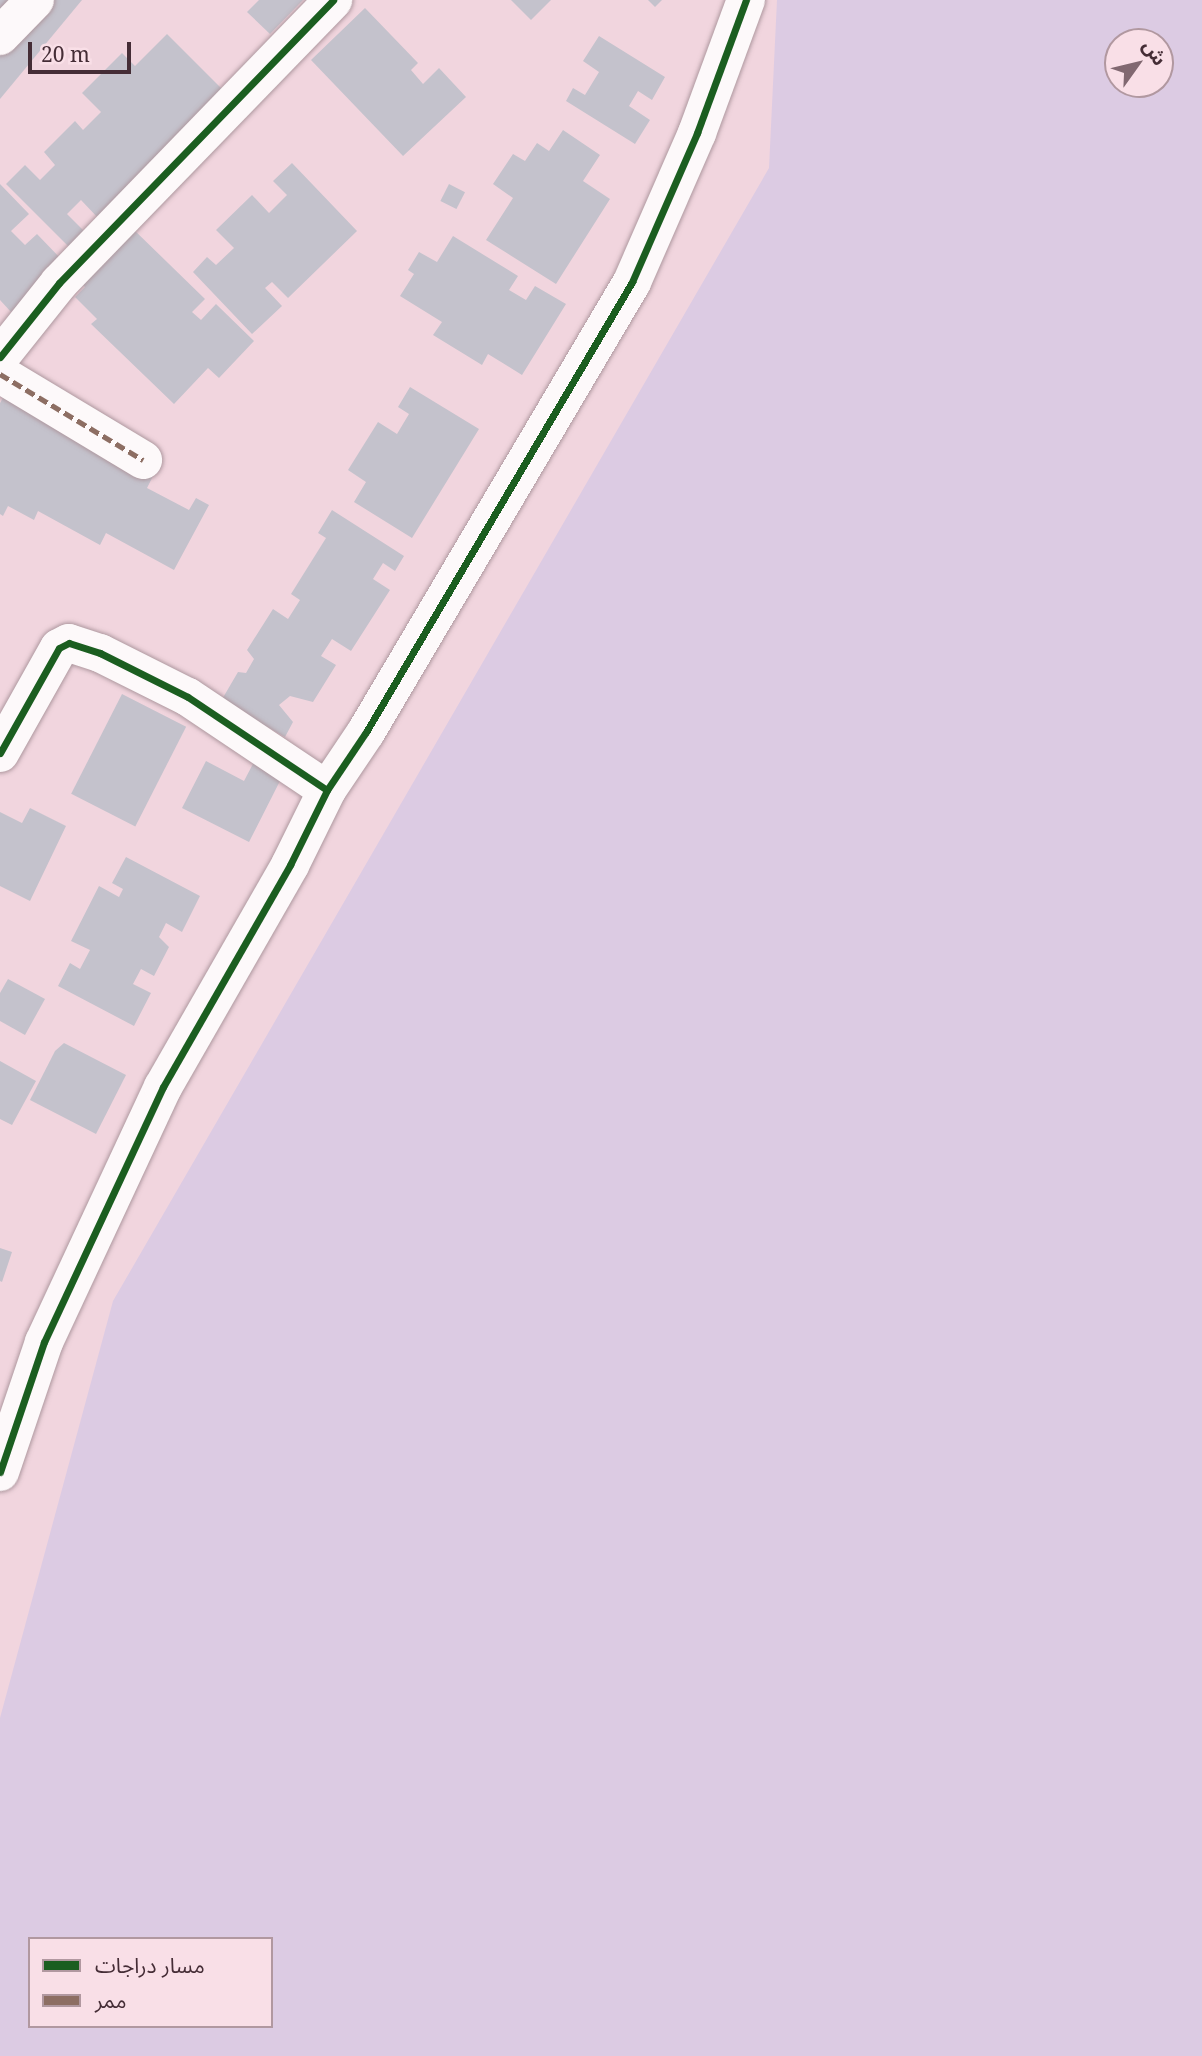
<!DOCTYPE html>
<meta charset="utf-8">
<style>
body{margin:0}
#map{position:relative;width:1202px;height:2056px;overflow:hidden;background:#f1d5de;font-family:"Noto Serif","Noto Sans Arabic",serif}
div>[style]{position:absolute}
[style*='--x']{left:calc(var(--x)*1px);top:calc(var(--y)*1px);width:calc(var(--w)*1px);rotate:calc(var(--a)*1deg)}
.green>*{inset:0;background:#dccbe3}
.building>*{inset:0;background:#c4c2cc;transform-origin:0 0}
.roads{filter:drop-shadow(0 0 2px #ae989f) drop-shadow(0 0 2px #ae989f)}
.minor>*{height:38px;margin:-19px;padding:0 19px;transform-origin:19px;border-radius:19px;background:#fdf9fa}
.quiet>*{height:5px;margin-top:-2.5px;transform-origin:0;background:repeating-linear-gradient(90deg,#8d6e63 0 10px,transparent 0 15px)}
.cycleway>*{height:7px;margin:-3.5px;padding:0 3.5px;transform-origin:3.5px;border-radius:3.5px;background:#1b5e20}
span{translate:-50% -50%;white-space:nowrap;text-align:center;line-height:1.15;-webkit-text-stroke:5px #f9dfe7;paint-order:stroke}
.legend{position:absolute;left:28px;top:1937px;width:245px;height:91px;box-sizing:border-box;background:#f9dfe7;border:2px solid #b198a0;margin:0;padding:9px 12px;list-style:none;font-size:21px;color:#452d36}
.legend li{display:flex;align-items:center;gap:14px;height:35px}
.legend b{width:35px;border:2px solid #b198a0}
.north{position:absolute;left:1104px;top:28px;width:70px;height:70px;box-sizing:border-box;background:#f9dfe7;border:2px solid #b198a0;border-radius:50%;rotate:56deg;font-size:19px;font-weight:700;line-height:28px;text-align:center;color:#452d36}
.north::after{content:'';display:block;margin:auto;width:24px;height:32px;background:#816871;clip-path:polygon(50% 0,100% 100%,50% 72%,0 100%)}
.scale{position:absolute;left:28px;top:42px;width:103px;height:32px;box-sizing:border-box;border:4px solid #452d36;border-top:0;padding-left:9px;font-size:21px;line-height:24px;white-space:nowrap;color:#452d36;-webkit-text-stroke:5px #f9dfe7;paint-order:stroke}
</style>
<div id="map">
<div class="green">
<i style="clip-path:polygon(evenodd,777px 0,1202px 0,1202px 2056px,0 2056px,0 1718px,113px 1301px,769px 168px,777px 0,1118px 42px,1160px 42px,1160px 84px,1118px 84px,1118px 42px,777px 0,30px 1939px,271px 1939px,271px 2026px,30px 2026px,30px 1939px)"></i>
</div>
<div class="building">
<i style="clip-path:polygon(0 0,82px 0,0 99px)"></i>
<i style="clip-path:polygon(259px 0,303px 0,270px 34px,247px 12px)"></i>
<i style="clip-path:polygon(511px 0,551px 0,531px 20px)"></i>
<i style="clip-path:polygon(648px 0,662px 0,655px 7px)"></i>
<i style="clip-path:polygon(365px 8px,418px 63px,411px 70px,423px 84px,439px 68px,466px 97px,403px 156px,311px 60px)"></i>
<i style="clip-path:polygon(167px 34px,225px 92px,99px 219px,81px 200px,67px 214px,86px 233px,71px 249px,6px 184px,25px 165px,40px 180px,55px 165px,44px 152px,75px 121px,83px 130px,101px 112px,82px 93px,122px 53px,135px 66px)"></i>
<i style="clip-path:polygon(599px 36px,665px 77px,652px 100px,638px 91px,629px 106px,650px 120px,635px 144px,566px 101px,573px 88px,585px 95px,599px 72px,583px 61px)"></i>
<i style="clip-path:polygon(563px 130px,600px 155px,583px 181px,610px 199px,556px 284px,486px 240px,513px 198px,493px 184px,513px 154px,525px 161px,537px 143px,549px 151px)"></i>
<i style="clip-path:polygon(292px 163px,357px 231px,288px 298px,272px 282px,265px 288px,282px 306px,252px 334px,193px 272px,207px 257px,216px 265px,234px 248px,216px 230px,252px 195px,269px 213px,287px 195px,273px 181px)"></i>
<i style="clip-path:polygon(0 184px,29px 214px,11px 231px,25px 245px,37px 234px,63px 261px,11px 312px,0 300px)"></i>
<i style="left:449px;top:184px;width:18px;height:19px;rotate:27deg"></i>
<i style="clip-path:polygon(130px 226px,205px 299px,192px 312px,201px 320px,216px 304px,254px 341px,219px 378px,208px 368px,174px 404px,91px 324px,97px 319px,75px 297px,85px 287px,74px 276px)"></i>
<i style="clip-path:polygon(453px 236px,518px 276px,509px 290px,526px 300px,535px 286px,566px 304px,522px 375px,488px 354px,482px 365px,433px 335px,442px 322px,400px 296px,414px 274px,408px 270px,419px 252px,437px 262px)"></i>
<i style="clip-path:polygon(410px 387px,479px 429px,412px 538px,354px 502px,366px 482px,348px 470px,378px 422px,397px 434px,409px 414px,398px 407px)"></i>
<i style="clip-path:polygon(4px 396px,153px 476px,147px 488px,189px 510px,196px 498px,209px 505px,174px 570px,106px 533px,100px 545px,38px 511px,34px 520px,8px 506px,3px 516px,0 514px,0 403px)"></i>
<i style="clip-path:polygon(332px 510px,404px 556px,395px 571px,383px 563px,373px 579px,390px 590px,351px 651px,332px 639px,321px 656px,336px 665px,313px 702px,290px 696px,279px 705px,293px 722px,285px 737px,221px 701px,238px 672px,246px 673px,254px 659px,247px 650px,273px 609px,288px 619px,300px 600px,291px 594px,326px 538px,318px 533px)"></i>
<i style="left:122px;top:694px;width:72px;height:112px;rotate:27deg"></i>
<i style="clip-path:polygon(255px 760px,283px 775px,249px 842px,182px 808px,206px 761px,244px 781px)"></i>
<i style="clip-path:polygon(30px 808px,66px 826px,30px 901px,0 886px,0 812px,22px 823px)"></i>
<i style="clip-path:polygon(126px 857px,200px 896px,182px 932px,166px 923px,159px 937px,169px 947px,154px 976px,141px 969px,133px 984px,151px 993px,134px 1026px,58px 986px,70px 963px,80px 969px,90px 950px,71px 941px,99px 886px,119px 897px,123px 889px,112px 883px)"></i>
<i style="clip-path:polygon(8px 979px,45px 999px,25px 1035px,0 1021px,0 993px)"></i>
<i style="clip-path:polygon(64px 1043px,126px 1075px,96px 1134px,30px 1100px,55px 1051px)"></i>
<i style="clip-path:polygon(0 1061px,36px 1081px,12px 1125px,0 1119px)"></i>
<i style="clip-path:polygon(0 1248px,12px 1252px,2px 1282px,0 1281px)"></i>
</div>
<div class="roads">
<div class="minor">
<i style="--x:0;--y:36;--w:50;--a:-45.8"></i>
<i style="--x:0;--y:357;--w:95;--a:-51.4"></i>
<i style="--x:59;--y:283;--w:394;--a:-45.9"></i>
<i style="--x:0;--y:374;--w:167;--a:31"></i>
<i style="--x:0;--y:753;--w:120;--a:-60.7"></i>
<i style="--x:59;--y:648;--w:11;--a:-27"></i>
<i style="--x:69;--y:643;--w:33;--a:18"></i>
<i style="--x:100;--y:653;--w:98;--a:26.6"></i>
<i style="--x:188;--y:697;--w:167;--a:33.8"></i>
<i style="--x:0;--y:1472;--w:137;--a:-71.3"></i>
<i style="--x:44;--y:1342;--w:281;--a:-65"></i>
<i style="--x:163;--y:1087;--w:256;--a:-60.2"></i>
<i style="--x:290;--y:865;--w:84;--a:-63.7"></i>
<i style="--x:327;--y:790;--w:70;--a:-56.1"></i>
<i style="--x:366;--y:732;--w:523;--a:-59.41"></i>
<i style="--x:632;--y:282;--w:163;--a:-66.4"></i>
<i style="--x:697;--y:133;--w:142;--a:-69.8"></i>
</div>
</div>
<div class="quiet">
<i style="--x:0;--y:374;--w:167;--a:31"></i>
</div>
<div class="cycleway">
<i style="--x:0;--y:357;--w:95;--a:-51.4"></i>
<i style="--x:59;--y:283;--w:394;--a:-45.9"></i>
<i style="--x:0;--y:753;--w:120;--a:-60.7"></i>
<i style="--x:59;--y:648;--w:11;--a:-27"></i>
<i style="--x:69;--y:643;--w:33;--a:18"></i>
<i style="--x:100;--y:653;--w:98;--a:26.6"></i>
<i style="--x:188;--y:697;--w:167;--a:33.8"></i>
<i style="--x:0;--y:1472;--w:137;--a:-71.3"></i>
<i style="--x:44;--y:1342;--w:281;--a:-65"></i>
<i style="--x:163;--y:1087;--w:256;--a:-60.2"></i>
<i style="--x:290;--y:865;--w:84;--a:-63.7"></i>
<i style="--x:327;--y:790;--w:70;--a:-56.1"></i>
<i style="--x:366;--y:732;--w:523;--a:-59.41"></i>
<i style="--x:632;--y:282;--w:163;--a:-66.4"></i>
<i style="--x:697;--y:133;--w:142;--a:-69.8"></i>
</div>
<ul class="legend">
<li><b style="height:9px;background:#1b5e20"></b>مسار دراجات</li>
<li><b style="height:9px;background:#8d6e63"></b>ممر</li>
</ul>
<div class="north">ش</div>
<div class="scale">20 m</div>
</div>
